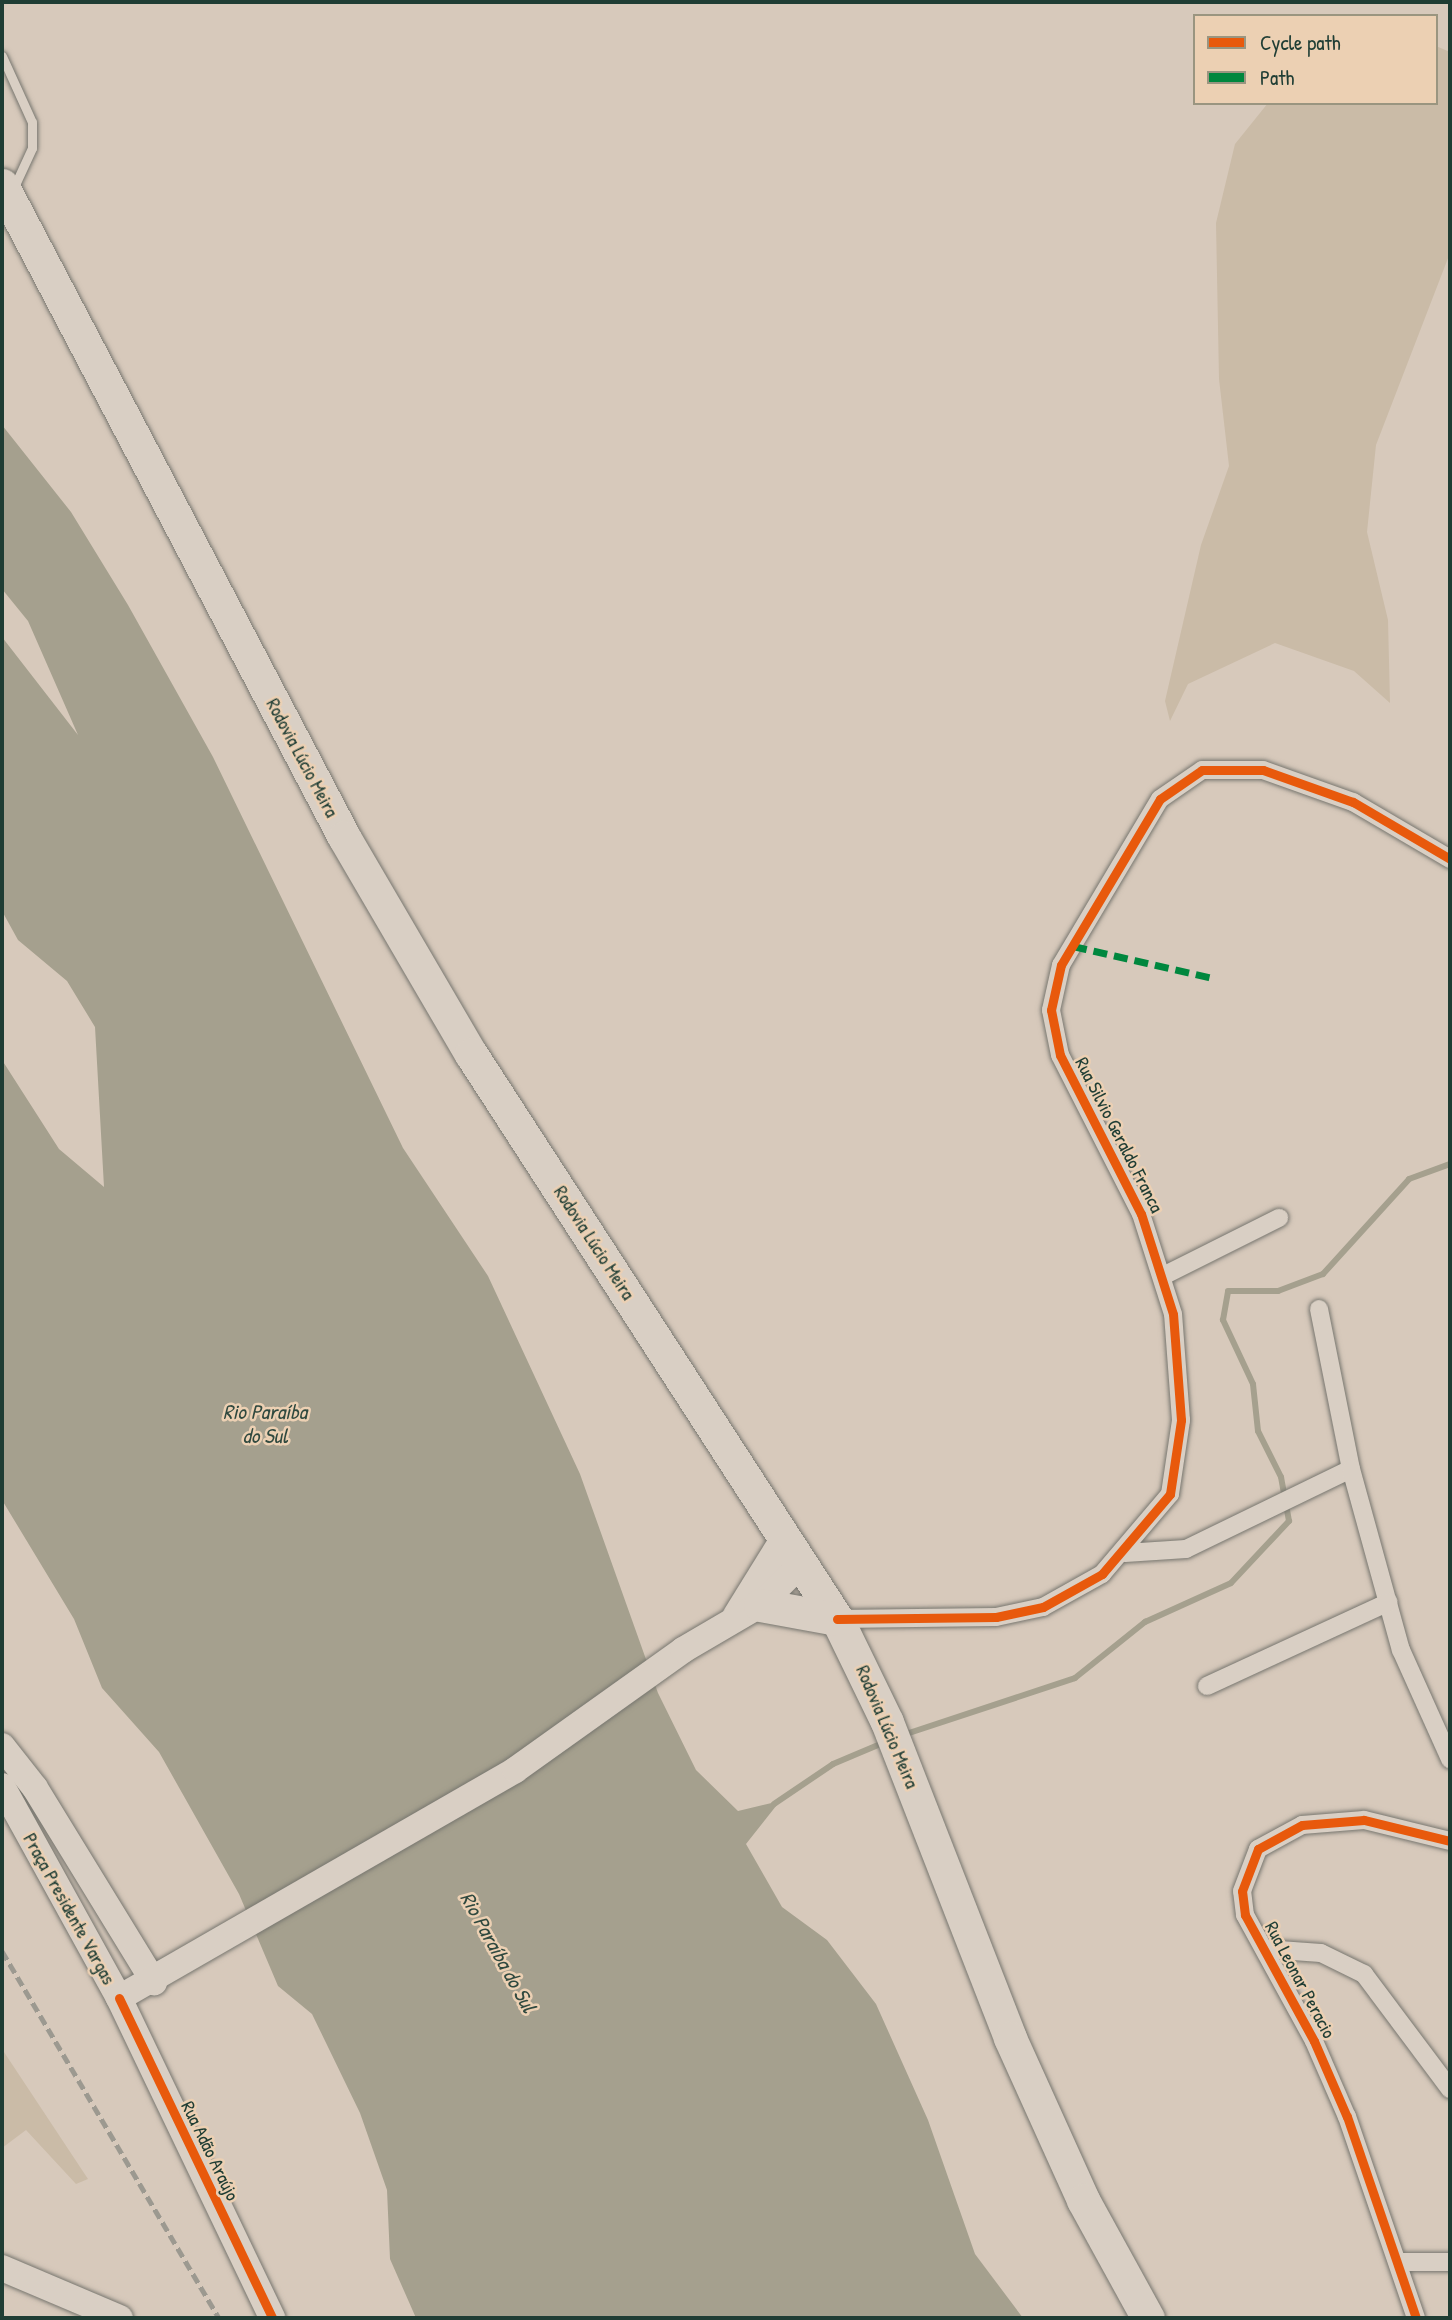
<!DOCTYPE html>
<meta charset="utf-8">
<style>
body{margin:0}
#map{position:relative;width:1452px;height:2320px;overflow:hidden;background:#d7c9bb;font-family:"Patrick Hand",sans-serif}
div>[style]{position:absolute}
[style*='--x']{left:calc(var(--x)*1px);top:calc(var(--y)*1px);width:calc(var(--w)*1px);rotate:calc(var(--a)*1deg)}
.green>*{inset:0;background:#cabba7}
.water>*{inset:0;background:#a5a08e}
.stream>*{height:6px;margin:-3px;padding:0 3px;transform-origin:3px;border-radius:3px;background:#a5a08e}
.roads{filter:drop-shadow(0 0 2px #77766f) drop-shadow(0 0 2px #77766f)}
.lane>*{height:9px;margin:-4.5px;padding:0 4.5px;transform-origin:4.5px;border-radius:4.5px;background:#d9cfc4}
.street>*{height:18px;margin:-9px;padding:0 9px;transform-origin:9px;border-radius:9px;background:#d9cfc4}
.secondary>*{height:26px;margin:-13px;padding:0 13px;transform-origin:13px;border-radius:13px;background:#d9cfc4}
.highway>*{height:33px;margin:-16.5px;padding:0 16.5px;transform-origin:16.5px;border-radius:16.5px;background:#d9cfc4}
.rail>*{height:5px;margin-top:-2.5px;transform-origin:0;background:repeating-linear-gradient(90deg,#9c9990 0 10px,transparent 0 15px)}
.quiet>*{height:7px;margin-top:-3.5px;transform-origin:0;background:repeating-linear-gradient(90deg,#00873e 0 14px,transparent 0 21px)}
.cycleway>*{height:9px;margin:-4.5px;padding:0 4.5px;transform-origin:4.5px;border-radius:4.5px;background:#e8590c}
span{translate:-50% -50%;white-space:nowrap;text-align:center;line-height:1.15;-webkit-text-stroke:5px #ecd0b3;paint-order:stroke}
.street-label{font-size:19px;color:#1f3d34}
.water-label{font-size:21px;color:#30493f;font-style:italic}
.frame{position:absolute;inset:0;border:4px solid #1f3d34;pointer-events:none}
.legend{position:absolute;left:1193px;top:14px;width:245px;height:91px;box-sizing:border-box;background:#ecd0b3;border:2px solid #9a9580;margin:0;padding:9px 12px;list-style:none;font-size:21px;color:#1f3d34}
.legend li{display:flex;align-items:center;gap:14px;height:35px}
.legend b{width:35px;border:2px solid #9a9580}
</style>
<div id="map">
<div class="green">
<i style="clip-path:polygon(1436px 46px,1450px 52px,1450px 253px,1376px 445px,1367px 532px,1388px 620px,1390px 703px,1354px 671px,1275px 643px,1188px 684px,1170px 721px,1165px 701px,1201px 545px,1229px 466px,1219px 379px,1216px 223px,1235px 144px,1268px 103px,1436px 103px)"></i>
<i style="clip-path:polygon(2px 2049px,88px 2179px,76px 2184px,26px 2130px,2px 2148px)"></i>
</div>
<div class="water">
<i style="clip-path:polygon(2px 425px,71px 512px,128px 605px,213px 757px,403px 1148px,488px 1276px,580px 1474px,658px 1693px,696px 1770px,738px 1811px,780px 1801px,746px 1844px,782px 1907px,827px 1940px,876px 2004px,928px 2120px,975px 2254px,1023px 2318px,416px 2318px,390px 2259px,387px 2190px,360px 2113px,312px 2014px,278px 1986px,239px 1894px,159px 1752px,102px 1688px,74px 1619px,2px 1500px,2px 1060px,59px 1149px,104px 1187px,95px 1027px,67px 981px,18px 940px,2px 911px,2px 637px,78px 735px,28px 621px,2px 589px)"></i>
</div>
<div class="stream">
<i style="--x:903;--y:1735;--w:181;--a:-18.3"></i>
<i style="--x:1075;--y:1678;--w:90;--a:-38.7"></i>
<i style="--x:1145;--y:1622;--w:94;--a:-24.4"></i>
<i style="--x:1231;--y:1583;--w:85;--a:-46.9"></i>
<i style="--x:1289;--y:1521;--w:45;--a:-100.3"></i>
<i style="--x:1281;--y:1477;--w:51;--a:-116.6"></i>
<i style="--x:1258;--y:1431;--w:47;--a:-96.1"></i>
<i style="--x:1253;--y:1384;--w:71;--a:-115.1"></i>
<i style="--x:1223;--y:1320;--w:29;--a:-80"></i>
<i style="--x:1228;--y:1291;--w:50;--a:0"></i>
<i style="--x:1278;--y:1291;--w:48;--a:-20.7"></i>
<i style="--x:1323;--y:1274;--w:128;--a:-47.8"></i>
<i style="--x:1409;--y:1179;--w:44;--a:-20.1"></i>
<i style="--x:774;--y:1804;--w:71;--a:-34.1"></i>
<i style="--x:833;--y:1764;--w:54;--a:-22.8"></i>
</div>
<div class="roads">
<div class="lane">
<i style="--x:2;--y:56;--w:72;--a:65.6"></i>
<i style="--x:32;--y:122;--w:26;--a:90"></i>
<i style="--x:32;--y:148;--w:43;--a:114.8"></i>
</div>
<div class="street">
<i style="--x:1163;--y:1276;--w:130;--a:-26.6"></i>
<i style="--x:1319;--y:1309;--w:163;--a:78.7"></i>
<i style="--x:1125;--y:1553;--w:61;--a:-3.8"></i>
<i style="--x:1186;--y:1549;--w:183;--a:-25.9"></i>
<i style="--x:1351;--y:1469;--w:188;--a:74.6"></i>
<i style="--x:1401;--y:1650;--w:120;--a:65.8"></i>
<i style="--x:837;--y:1619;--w:159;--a:-0.7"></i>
<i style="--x:996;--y:1617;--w:48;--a:-12"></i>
<i style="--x:1043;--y:1607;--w:68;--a:-29.2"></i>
<i style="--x:1102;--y:1574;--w:105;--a:-49.6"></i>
<i style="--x:1170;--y:1494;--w:75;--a:-81.5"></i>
<i style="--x:1181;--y:1420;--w:106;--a:-94.3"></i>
<i style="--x:1173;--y:1314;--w:105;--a:-107.7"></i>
<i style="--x:1141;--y:1214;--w:178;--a:-117"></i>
<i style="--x:1060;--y:1055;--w:46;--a:-101.3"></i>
<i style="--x:1051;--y:1010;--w:46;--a:-77.5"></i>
<i style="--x:1061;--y:965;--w:193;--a:-59.2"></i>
<i style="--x:1160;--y:799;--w:51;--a:-34.6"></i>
<i style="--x:1202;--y:770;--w:61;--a:0"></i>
<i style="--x:1263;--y:770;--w:96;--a:19.6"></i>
<i style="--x:1353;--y:802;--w:113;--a:30.4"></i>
<i style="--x:1207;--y:1686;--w:200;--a:-24.8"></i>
<i style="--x:1265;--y:1949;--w:56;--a:4.1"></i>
<i style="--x:1321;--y:1953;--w:48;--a:26"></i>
<i style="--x:1364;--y:1974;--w:144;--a:53.2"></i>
<i style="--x:1399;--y:2262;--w:51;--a:0"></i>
<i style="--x:1416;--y:2318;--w:213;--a:-108.9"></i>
<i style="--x:1347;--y:2117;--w:83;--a:-113.5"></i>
<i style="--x:1314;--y:2041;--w:144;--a:-118.7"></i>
<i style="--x:1245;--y:1915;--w:24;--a:-97"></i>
<i style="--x:1242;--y:1891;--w:45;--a:-69.1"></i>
<i style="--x:1258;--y:1849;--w:50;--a:-28.6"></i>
<i style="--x:1302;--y:1825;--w:62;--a:-4.6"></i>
<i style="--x:1364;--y:1820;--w:89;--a:13.7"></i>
</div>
<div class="secondary">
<i style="--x:736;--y:1615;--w:93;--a:-58.2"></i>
<i style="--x:2;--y:1746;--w:53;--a:51.8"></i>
<i style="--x:35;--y:1788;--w:228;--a:58.5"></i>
<i style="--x:2;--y:1786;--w:242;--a:61.1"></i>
<i style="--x:119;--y:1998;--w:355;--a:64.4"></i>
<i style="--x:119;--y:1998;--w:457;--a:-29.9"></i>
<i style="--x:515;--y:1770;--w:206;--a:-35.5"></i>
<i style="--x:683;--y:1650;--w:89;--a:-30.3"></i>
<i style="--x:760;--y:1605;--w:59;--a:-45"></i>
<i style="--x:2;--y:2268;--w:128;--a:23"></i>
</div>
<div class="highway">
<i style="--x:2;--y:185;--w:736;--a:62.32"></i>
<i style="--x:344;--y:837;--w:251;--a:59.7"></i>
<i style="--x:471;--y:1054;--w:673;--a:57.07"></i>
<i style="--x:837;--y:1619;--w:114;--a:64.1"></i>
<i style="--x:887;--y:1722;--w:339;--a:68.7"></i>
<i style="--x:1010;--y:2038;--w:178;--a:65.7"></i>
<i style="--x:1083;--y:2200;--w:135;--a:61.2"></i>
<i style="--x:760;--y:1605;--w:78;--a:10.3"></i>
</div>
</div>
<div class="rail">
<i style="--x:2;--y:1951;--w:426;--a:59.4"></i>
</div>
<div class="quiet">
<i style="--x:1073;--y:946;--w:144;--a:12.9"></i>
</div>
<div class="cycleway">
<i style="--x:837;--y:1619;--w:159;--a:-0.7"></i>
<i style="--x:996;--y:1617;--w:48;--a:-12"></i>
<i style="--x:1043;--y:1607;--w:68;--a:-29.2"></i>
<i style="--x:1102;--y:1574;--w:105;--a:-49.6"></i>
<i style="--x:1170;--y:1494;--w:75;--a:-81.5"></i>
<i style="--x:1181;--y:1420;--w:106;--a:-94.3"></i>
<i style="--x:1173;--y:1314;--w:105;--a:-107.7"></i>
<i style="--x:1141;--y:1214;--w:178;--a:-117"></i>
<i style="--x:1060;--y:1055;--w:46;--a:-101.3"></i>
<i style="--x:1051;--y:1010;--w:46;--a:-77.5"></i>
<i style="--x:1061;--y:965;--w:193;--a:-59.2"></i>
<i style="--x:1160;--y:799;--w:51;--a:-34.6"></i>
<i style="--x:1202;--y:770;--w:61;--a:0"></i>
<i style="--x:1263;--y:770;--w:96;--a:19.6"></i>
<i style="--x:1353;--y:802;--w:113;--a:30.4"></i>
<i style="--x:119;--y:1998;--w:355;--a:64.4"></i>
<i style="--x:1416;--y:2318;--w:213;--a:-108.9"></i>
<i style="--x:1347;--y:2117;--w:83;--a:-113.5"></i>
<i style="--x:1314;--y:2041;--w:144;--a:-118.7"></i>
<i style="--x:1245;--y:1915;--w:24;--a:-97"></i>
<i style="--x:1242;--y:1891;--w:45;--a:-69.1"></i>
<i style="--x:1258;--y:1849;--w:50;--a:-28.6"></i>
<i style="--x:1302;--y:1825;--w:62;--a:-4.6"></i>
<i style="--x:1364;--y:1820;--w:89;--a:13.7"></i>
</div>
<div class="street-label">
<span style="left:302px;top:758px;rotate:62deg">Rodovia Lúcio Meira</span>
<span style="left:1119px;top:1135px;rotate:63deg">Rua Silvio Geraldo Franca</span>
<span style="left:594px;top:1243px;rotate:57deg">Rodovia Lúcio Meira</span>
<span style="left:887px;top:1727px;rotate:67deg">Rodovia Lúcio Meira</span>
<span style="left:69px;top:1909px;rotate:61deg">Praça Presidente Vargas</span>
<span style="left:1300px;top:1980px;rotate:62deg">Rua Leonar Peracio</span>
<span style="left:210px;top:2151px;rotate:64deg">Rua Adão Araújo</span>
</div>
<div class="water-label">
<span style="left:265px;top:1424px">Rio Paraíba<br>do Sul</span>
<span style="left:498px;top:1952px;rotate:61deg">Rio Paraíba do Sul</span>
</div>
<div class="frame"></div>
<ul class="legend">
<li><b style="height:9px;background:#e8590c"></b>Cycle path</li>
<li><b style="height:9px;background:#00873e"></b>Path</li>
</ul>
</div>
